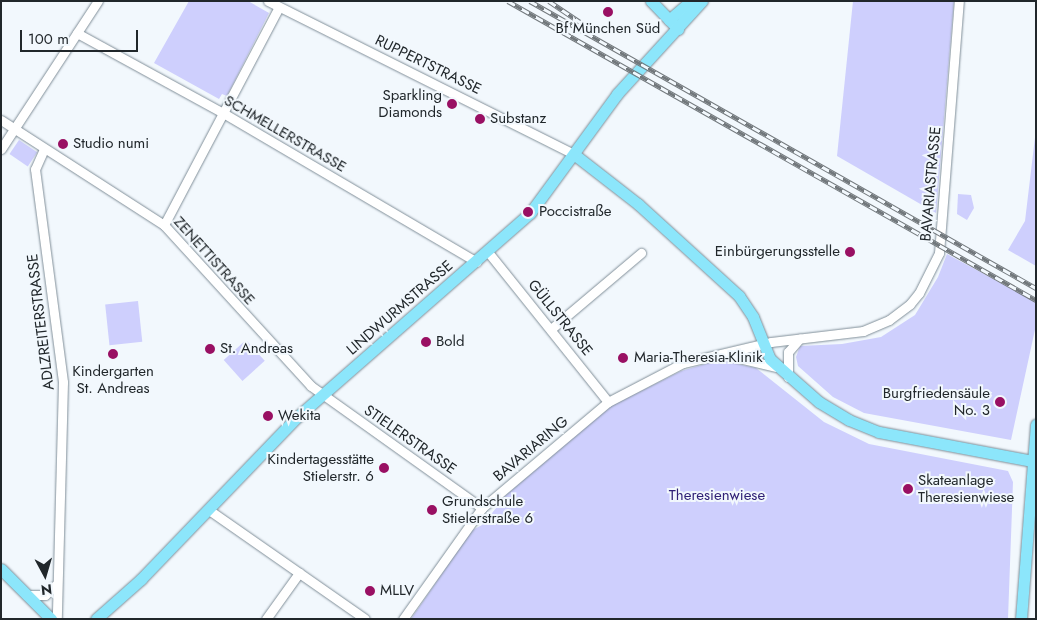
<!DOCTYPE html>
<meta charset="utf-8">
<style>
body{margin:0}
#map{position:relative;width:1037px;height:620px;overflow:hidden;background:#f2f8fd;font-family:Jost,sans-serif}
div>[style]{position:absolute}
[style*='--x']{left:calc(var(--x)*1px);top:calc(var(--y)*1px);width:calc(var(--w)*1px);rotate:calc(var(--a)*1deg)}
.green>*{inset:0;background:#cecffd;transform-origin:0 0}
.roads{filter:drop-shadow(0 0 1px #818f99) drop-shadow(0 0 1px #818f99)}
.minor>*{height:9px;margin:-4.5px;padding:0 4.5px;transform-origin:4.5px;border-radius:4.5px;background:#fff}
.major>*{height:11px;margin:-5.5px;padding:0 5.5px;transform-origin:5.5px;border-radius:5.5px;background:#8ce6fb}
.rail>*{height:4.5px;margin-top:-2.25px;transform-origin:0;background:repeating-linear-gradient(90deg,#f2f8fd 0 8px,#72787c 0 16px);box-sizing:border-box;border-block:1px solid #72787c}
.dots>*{width:14px;height:14px;translate:-50% -50%;box-sizing:border-box;border:2px solid #f2f8fd;border-radius:50%}
span{translate:-50% -50%;white-space:nowrap;text-align:center;line-height:1.15;-webkit-text-stroke:4px #f2f8fd;paint-order:stroke}
.poi-label{font-size:15px;color:#21272b}
.right{translate:-100% -50%;text-align:right}
.left{translate:0 -50%;text-align:left}
.street-label{font-size:15px;color:#21272b}
.park-label{font-size:15px;color:#302176}
.frame{position:absolute;inset:0;border:2px solid #21272b;pointer-events:none}
.north{position:absolute;left:20px;top:550px;width:50px;height:50px;-webkit-text-stroke:4px #f2f8fd;paint-order:stroke;rotate:174deg;font-size:14px;font-weight:700;line-height:20px;text-align:center;color:#21272b}
.north::after{content:'';display:block;margin:auto;width:18px;height:22px;background:#21272b;clip-path:polygon(50% 0,100% 100%,50% 72%,0 100%)}
.scale{position:absolute;left:20px;top:30px;width:118px;height:22px;box-sizing:border-box;border:2px solid #21272b;border-top:0;padding-left:6px;font-size:15px;line-height:18px;white-space:nowrap;color:#21272b;-webkit-text-stroke:4px #f2f8fd;paint-order:stroke}
</style>
<div id="map">
<div class="green">
<i style="clip-path:polygon(189px 1px,248px 1px,269px 13px,227px 96px,222px 94px,219px 99px,154px 63px)"></i>
<i style="clip-path:polygon(853px 1px,954px 1px,936px 213px,837px 156px)"></i>
<i style="clip-path:polygon(1036px 129px,1036px 266px,1008px 250px,1025px 221px)"></i>
<i style="left:19px;top:140px;width:22px;height:17px;rotate:34deg"></i>
<i style="clip-path:polygon(958px 194px,971px 195px,974px 208px,967px 220px,957px 214px)"></i>
<i style="clip-path:polygon(947px 254px,1036px 302px,1036px 325px,1011px 440px,864px 413px,833px 397px,798px 366px,796px 357px,800px 346px,842px 344px,881px 337px,915px 315px,938px 277px)"></i>
<i style="left:138px;top:301px;width:41px;height:33px;rotate:84deg"></i>
<i style="left:246px;top:340px;width:28px;height:30px;rotate:48deg"></i>
<i style="clip-path:polygon(719px 360px,756px 368px,824px 422px,869px 444px,1008px 471px,1013px 482px,1008px 619px,411px 619px,471px 531px,482px 525px,497px 507px,495px 505px,570px 438px,613px 405px,681px 371px)"></i>
</div>
<div class="roads">
<div class="minor">
<i style="--x:268;--y:1;--w:343;--a:26.6"></i>
<i style="--x:77;--y:33;--w:166;--a:28.7"></i>
<i style="--x:223;--y:113;--w:294;--a:30.4"></i>
<i style="--x:1;--y:120;--w:194;--a:32.8"></i>
<i style="--x:164;--y:225;--w:218;--a:47.6"></i>
<i style="--x:311;--y:386;--w:210;--a:35.5"></i>
<i style="--x:1;--y:149;--w:177;--a:-56.8"></i>
<i style="--x:44;--y:149;--w:22;--a:114"></i>
<i style="--x:35;--y:169;--w:215;--a:82.5"></i>
<i style="--x:63;--y:382;--w:237;--a:91.5"></i>
<i style="--x:164;--y:225;--w:246;--a:-62.2"></i>
<i style="--x:488;--y:252;--w:192;--a:51.3"></i>
<i style="--x:551;--y:329;--w:118;--a:-40.2"></i>
<i style="--x:722;--y:354;--w:56;--a:13.5"></i>
<i style="--x:788;--y:377;--w:25;--a:-90"></i>
<i style="--x:788;--y:352;--w:18;--a:-49"></i>
<i style="--x:209;--y:510;--w:190;--a:34.9"></i>
<i style="--x:26;--y:595;--w:19;--a:0"></i>
<i style="--x:45;--y:595;--w:16;--a:-43"></i>
<i style="--x:266;--y:619;--w:57;--a:-54.3"></i>
<i style="--x:403;--y:619;--w:136;--a:-54.6"></i>
<i style="--x:482;--y:508;--w:165;--a:-40.1"></i>
<i style="--x:608;--y:402;--w:85;--a:-27.5"></i>
<i style="--x:683;--y:363;--w:90;--a:-13.4"></i>
<i style="--x:771;--y:342;--w:93;--a:-6.8"></i>
<i style="--x:863;--y:331;--w:28;--a:-23"></i>
<i style="--x:889;--y:320;--w:26;--a:-37"></i>
<i style="--x:910;--y:304;--w:14;--a:-51"></i>
<i style="--x:919;--y:293;--w:45;--a:-63.4"></i>
<i style="--x:939;--y:253;--w:253;--a:-85.5"></i>
</div>
<div class="major">
<i style="--x:651;--y:1;--w:39;--a:46"></i>
<i style="--x:669;--y:20;--w:29;--a:-41"></i>
<i style="--x:575;--y:155;--w:80;--a:37.9"></i>
<i style="--x:638;--y:204;--w:137;--a:42.3"></i>
<i style="--x:739;--y:296;--w:25;--a:56"></i>
<i style="--x:753;--y:317;--w:45;--a:68"></i>
<i style="--x:770;--y:359;--w:65;--a:41.3"></i>
<i style="--x:819;--y:402;--w:35;--a:31"></i>
<i style="--x:849;--y:420;--w:32;--a:22"></i>
<i style="--x:879;--y:432;--w:156;--a:10.7"></i>
<i style="--x:1;--y:569;--w:71;--a:45"></i>
<i style="--x:96;--y:619;--w:60;--a:-41.6"></i>
<i style="--x:141;--y:579;--w:225;--a:-46.1"></i>
<i style="--x:297;--y:417;--w:310;--a:-41.2"></i>
<i style="--x:530;--y:213;--w:147;--a:-53.8"></i>
<i style="--x:617;--y:94;--w:126;--a:-47.6"></i>
<i style="--x:1021;--y:619;--w:195;--a:-85.6"></i>
</div>
</div>
<div class="rail">
<i style="--x:508;--y:1;--w:607;--a:29.52"></i>
<i style="--x:530;--y:1;--w:582;--a:29.56"></i>
<i style="--x:549;--y:1;--w:37;--a:34"></i>
</div>
<div class="dots">
<i style="left:608px;top:12px;background:#991063"></i>
<i style="left:452px;top:104px;background:#991063"></i>
<i style="left:480px;top:119px;background:#991063"></i>
<i style="left:63px;top:144px;background:#991063"></i>
<i style="left:528px;top:212px;background:#991063"></i>
<i style="left:850px;top:252px;background:#991063"></i>
<i style="left:426px;top:342px;background:#991063"></i>
<i style="left:210px;top:349px;background:#991063"></i>
<i style="left:113px;top:354px;background:#991063"></i>
<i style="left:623px;top:358px;background:#991063"></i>
<i style="left:1000px;top:402px;background:#991063"></i>
<i style="left:268px;top:416px;background:#991063"></i>
<i style="left:384px;top:468px;background:#991063"></i>
<i style="left:908px;top:489px;background:#991063"></i>
<i style="left:432px;top:510px;background:#991063"></i>
<i style="left:370px;top:591px;background:#991063"></i>
</div>
<div class="poi-label">
<span style="left:608px;top:29px">Bf München Süd</span>
<span class="right" style="left:442px;top:104px">Sparkling<br>Diamonds</span>
<span class="left" style="left:490px;top:119px">Substanz</span>
<span class="left" style="left:73px;top:144px">Studio numi</span>
<span class="left" style="left:539px;top:212px">Poccistraße</span>
<span class="right" style="left:840px;top:252px">Einbürgerungsstelle</span>
<span class="left" style="left:436px;top:342px">Bold</span>
<span class="left" style="left:220px;top:349px">St. Andreas</span>
<span class="left" style="left:634px;top:358px">Maria-Theresia-Klinik</span>
<span style="left:113px;top:380px">Kindergarten<br>St. Andreas</span>
<span class="right" style="left:990px;top:402px">Burgfriedensäule<br>No. 3</span>
<span class="left" style="left:278px;top:416px">Wekita</span>
<span class="right" style="left:374px;top:468px">Kindertagesstätte<br>Stielerstr. 6</span>
<span class="left" style="left:918px;top:489px">Skateanlage<br>Theresienwiese</span>
<span class="left" style="left:442px;top:510px">Grundschule<br>Stielerstraße 6</span>
<span class="left" style="left:380px;top:591px">MLLV</span>
</div>
<div class="street-label">
<span style="left:428px;top:65px;rotate:26deg">RUPPERTSTRASSE</span>
<span style="left:285px;top:134px;rotate:30deg">SCHMELLERSTRASSE</span>
<span style="left:931px;top:184px;rotate:-85deg">BAVARIASTRASSE</span>
<span style="left:214px;top:261px;rotate:48deg">ZENETTISTRASSE</span>
<span style="left:400px;top:308px;rotate:-41deg">LINDWURMSTRASSE</span>
<span style="left:560px;top:318px;rotate:51deg">GÜLLSTRASSE</span>
<span style="left:41px;top:322px;rotate:-97deg">ADLZREITERSTRASSE</span>
<span style="left:410px;top:440px;rotate:35deg">STIELERSTRASSE</span>
<span style="left:531px;top:449px;rotate:-40deg">BAVARIARING</span>
</div>
<div class="park-label">
<span style="left:717px;top:496px">Theresienwiese</span>
</div>
<div class="frame"></div>
<div class="north">N</div>
<div class="scale">100 m</div>
</div>
